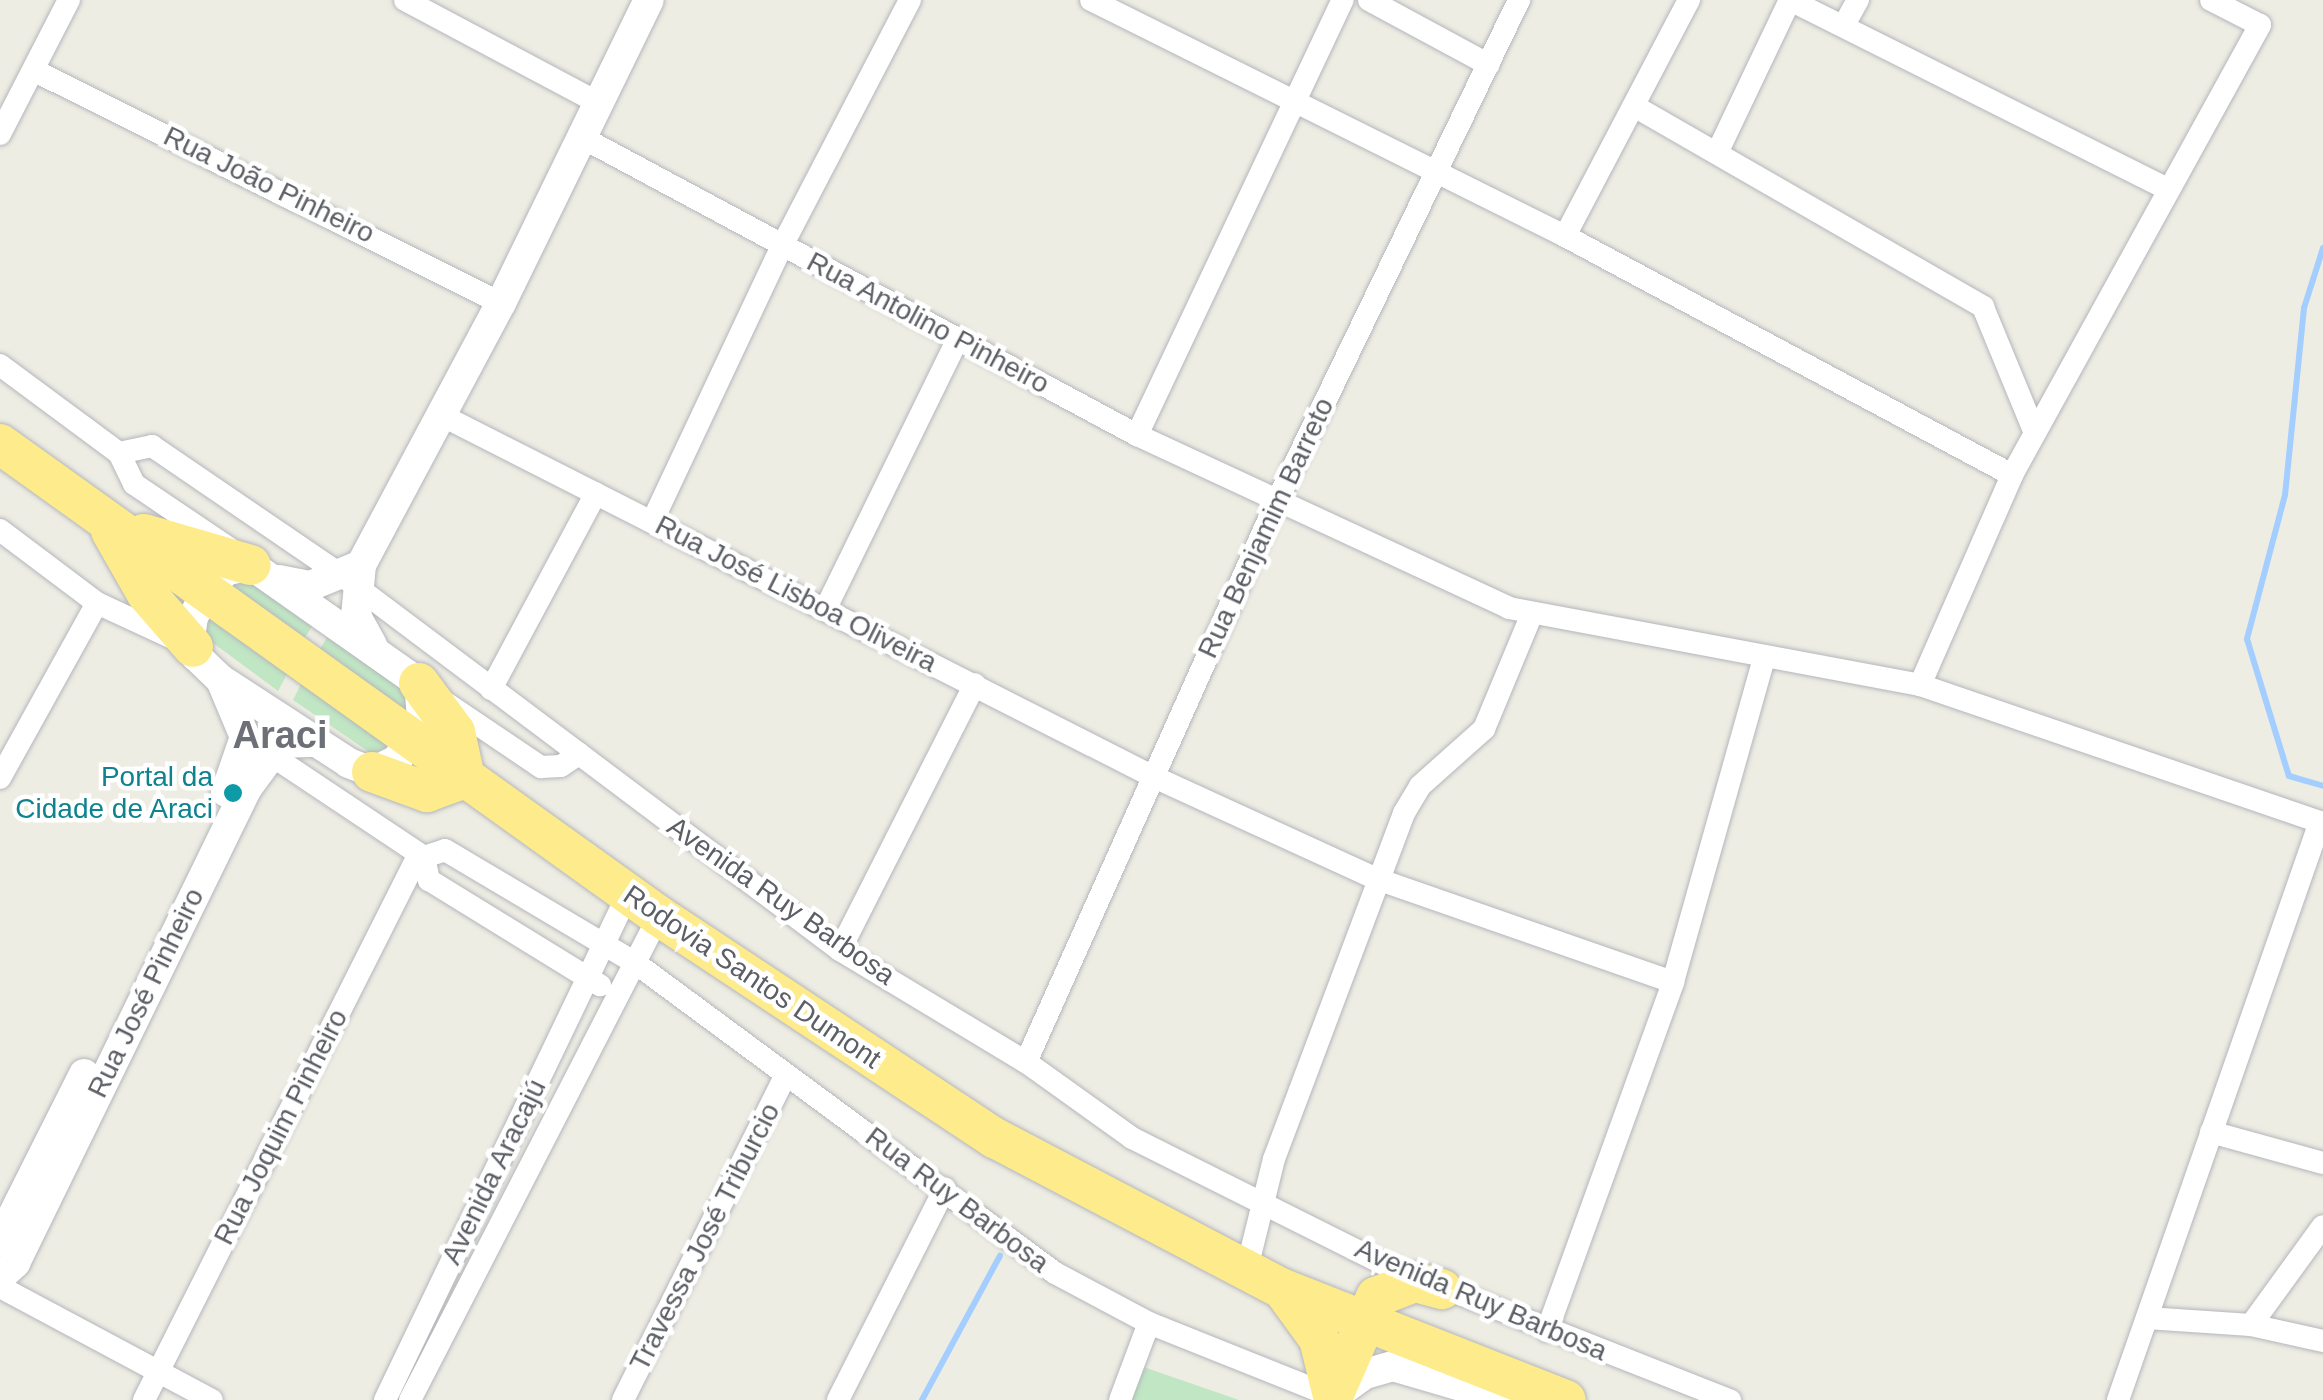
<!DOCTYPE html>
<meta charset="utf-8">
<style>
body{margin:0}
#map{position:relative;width:2323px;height:1400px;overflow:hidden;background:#eeede4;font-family:Arial,sans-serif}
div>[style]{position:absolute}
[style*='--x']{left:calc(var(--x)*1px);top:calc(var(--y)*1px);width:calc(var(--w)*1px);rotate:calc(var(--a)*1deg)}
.green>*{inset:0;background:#c0e6c4}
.stream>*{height:6px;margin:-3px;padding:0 3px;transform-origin:3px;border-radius:3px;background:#a3ceff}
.roads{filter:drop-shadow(0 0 2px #b4b6bb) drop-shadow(0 0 2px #b4b6bb)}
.street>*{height:22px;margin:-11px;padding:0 11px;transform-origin:11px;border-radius:11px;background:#fff}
.secondary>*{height:30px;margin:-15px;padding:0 15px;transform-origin:15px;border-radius:15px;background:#fff}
.highway>*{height:40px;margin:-20px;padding:0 20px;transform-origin:20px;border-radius:20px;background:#feec8c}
.dots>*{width:28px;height:28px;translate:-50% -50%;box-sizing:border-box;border:5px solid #fff;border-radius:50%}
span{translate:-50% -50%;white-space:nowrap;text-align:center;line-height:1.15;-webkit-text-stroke:9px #fff;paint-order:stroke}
.street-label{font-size:28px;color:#5c5f65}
.culture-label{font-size:28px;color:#0d838f}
.right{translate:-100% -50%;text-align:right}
.district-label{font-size:38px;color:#6d7177;font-weight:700}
</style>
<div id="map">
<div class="green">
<i style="clip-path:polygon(243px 578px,315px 622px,301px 644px,220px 589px)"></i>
<i style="clip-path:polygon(209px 609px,292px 665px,278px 691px,209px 640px,204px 631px)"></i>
<i style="clip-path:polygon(330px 632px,406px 692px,408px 724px,316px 656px)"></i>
<i style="clip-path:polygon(304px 678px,397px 742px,372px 754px,293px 700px)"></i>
<i style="clip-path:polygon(1135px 1364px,1239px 1400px,1122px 1400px)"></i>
</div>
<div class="stream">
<i style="--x:2323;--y:248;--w:63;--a:107.6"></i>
<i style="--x:2304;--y:308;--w:188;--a:95.8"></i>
<i style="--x:2285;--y:495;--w:149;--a:104.8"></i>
<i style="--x:2247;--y:639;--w:143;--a:73"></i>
<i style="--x:2289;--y:776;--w:35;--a:16"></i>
<i style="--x:922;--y:1400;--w:164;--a:-61.6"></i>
</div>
<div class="roads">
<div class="street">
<i style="--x:405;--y:0;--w:220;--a:28"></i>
<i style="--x:1091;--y:0;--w:530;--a:26.47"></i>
<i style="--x:1565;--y:236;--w:507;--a:28.13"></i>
<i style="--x:1369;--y:0;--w:136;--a:28.4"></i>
<i style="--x:1790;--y:0;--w:423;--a:26.6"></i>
<i style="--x:1844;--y:25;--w:29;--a:-61"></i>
<i style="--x:35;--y:71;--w:521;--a:26.47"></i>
<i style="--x:1634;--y:106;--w:403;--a:29.9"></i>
<i style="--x:1983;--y:307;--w:134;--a:67.6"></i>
<i style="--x:0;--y:134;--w:151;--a:-62.8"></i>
<i style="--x:583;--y:138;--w:629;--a:28.2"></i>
<i style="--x:1137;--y:435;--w:410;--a:24.9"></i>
<i style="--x:1509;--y:608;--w:418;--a:10.6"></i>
<i style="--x:1920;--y:685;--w:426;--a:18.9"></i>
<i style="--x:1717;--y:153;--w:170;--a:-64.5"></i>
<i style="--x:1565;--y:236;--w:267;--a:-62.3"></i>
<i style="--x:0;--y:365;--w:148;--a:36.5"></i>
<i style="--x:119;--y:453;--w:34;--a:-12"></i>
<i style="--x:152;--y:446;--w:229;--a:34.3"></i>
<i style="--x:341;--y:575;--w:624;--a:36.92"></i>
<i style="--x:840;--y:950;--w:217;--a:31.1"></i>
<i style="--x:1026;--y:1062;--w:130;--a:35.6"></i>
<i style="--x:1132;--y:1138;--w:282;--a:26.6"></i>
<i style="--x:1384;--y:1264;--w:372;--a:21.5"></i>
<i style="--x:439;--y:414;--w:800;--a:26.92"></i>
<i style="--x:1152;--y:776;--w:247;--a:24.6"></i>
<i style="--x:1377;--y:879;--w:313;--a:19.2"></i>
<i style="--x:1137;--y:435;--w:481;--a:-64.7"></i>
<i style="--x:119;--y:453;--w:34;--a:64"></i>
<i style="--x:134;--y:484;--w:115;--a:34"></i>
<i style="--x:652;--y:522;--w:305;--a:-64.8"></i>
<i style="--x:782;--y:246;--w:277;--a:-62.5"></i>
<i style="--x:0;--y:530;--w:121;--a:37"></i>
<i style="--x:97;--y:603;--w:90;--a:24.9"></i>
<i style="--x:825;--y:610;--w:303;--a:-63.9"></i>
<i style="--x:1920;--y:685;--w:229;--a:-66.3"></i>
<i style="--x:2012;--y:475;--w:514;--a:-61.14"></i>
<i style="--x:2260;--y:25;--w:55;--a:-153"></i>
<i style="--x:491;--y:689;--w:222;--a:-61.8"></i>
<i style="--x:446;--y:703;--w:115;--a:34"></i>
<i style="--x:541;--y:767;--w:20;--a:-3"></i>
<i style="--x:561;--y:766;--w:22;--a:-34"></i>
<i style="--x:259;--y:747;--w:198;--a:33.7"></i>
<i style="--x:424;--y:857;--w:24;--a:78"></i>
<i style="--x:429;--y:880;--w:201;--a:31.6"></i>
<i style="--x:0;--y:778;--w:200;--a:-61"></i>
<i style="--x:424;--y:857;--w:22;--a:-18"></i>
<i style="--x:445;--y:850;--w:220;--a:30.7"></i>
<i style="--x:634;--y:962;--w:523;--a:36.45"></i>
<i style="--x:1055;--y:1273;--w:106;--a:28"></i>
<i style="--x:1149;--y:1323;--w:205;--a:21.8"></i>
<i style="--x:840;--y:950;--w:298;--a:-63.1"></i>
<i style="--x:1026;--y:1062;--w:612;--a:-65.9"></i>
<i style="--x:1276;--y:503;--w:559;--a:-64.21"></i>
<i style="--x:2211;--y:1132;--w:116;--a:15.5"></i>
<i style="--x:1246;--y:1272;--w:116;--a:-76.1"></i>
<i style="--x:1274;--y:1159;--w:370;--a:-69.4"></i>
<i style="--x:1404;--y:813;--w:31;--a:-59"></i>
<i style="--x:1420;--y:786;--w:86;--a:-41.7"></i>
<i style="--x:1484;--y:729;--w:122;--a:-67.4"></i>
<i style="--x:0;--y:1287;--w:240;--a:28.1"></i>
<i style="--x:2147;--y:1318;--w:104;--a:3.9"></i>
<i style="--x:2251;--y:1325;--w:74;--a:12.5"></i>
<i style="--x:2251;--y:1325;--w:122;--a:-54"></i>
<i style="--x:1547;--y:1331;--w:371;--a:-70.1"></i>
<i style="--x:1673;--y:982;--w:337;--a:-74.3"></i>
<i style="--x:144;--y:1400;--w:611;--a:-63.27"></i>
<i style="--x:385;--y:1400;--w:561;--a:-64.35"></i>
<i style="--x:410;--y:1400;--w:544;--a:-62.78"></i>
<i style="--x:623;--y:1400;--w:364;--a:-63.4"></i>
<i style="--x:838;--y:1400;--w:237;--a:-63.2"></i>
<i style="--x:1120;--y:1400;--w:82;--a:-69.4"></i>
<i style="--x:2118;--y:1400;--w:612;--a:-70.74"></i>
</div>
<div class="secondary">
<i style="--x:251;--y:565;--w:205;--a:35.1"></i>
<i style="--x:419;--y:683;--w:38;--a:85"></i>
<i style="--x:422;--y:721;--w:46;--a:122.7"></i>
<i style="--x:397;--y:760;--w:28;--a:154"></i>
<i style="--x:372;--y:772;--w:25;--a:-159"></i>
<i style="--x:349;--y:763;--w:153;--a:-147"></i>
<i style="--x:221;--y:680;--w:35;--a:-136"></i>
<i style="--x:196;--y:656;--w:19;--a:-108"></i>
<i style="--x:190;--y:638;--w:21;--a:-82"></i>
<i style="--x:193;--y:617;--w:29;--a:-61"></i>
<i style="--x:207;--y:592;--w:28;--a:-49"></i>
<i style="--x:225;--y:571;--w:27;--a:-13"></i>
<i style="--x:279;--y:580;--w:32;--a:11"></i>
<i style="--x:310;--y:586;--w:55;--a:-22.4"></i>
<i style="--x:372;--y:645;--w:33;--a:-119"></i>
<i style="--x:356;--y:616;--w:51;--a:-84.4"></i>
<i style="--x:361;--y:565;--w:297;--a:-61.9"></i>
<i style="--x:501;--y:303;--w:337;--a:-64"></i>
<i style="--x:221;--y:680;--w:62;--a:67.2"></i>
<i style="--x:245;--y:737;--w:58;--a:109.1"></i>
<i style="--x:0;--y:1241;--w:187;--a:-63.3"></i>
<i style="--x:0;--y:1277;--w:21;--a:-43"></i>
<i style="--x:15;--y:1263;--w:529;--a:-63.97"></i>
<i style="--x:247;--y:788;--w:56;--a:-53.7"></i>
<i style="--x:280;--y:743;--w:36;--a:-2"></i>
<i style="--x:1333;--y:1397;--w:39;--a:-36"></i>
<i style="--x:1365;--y:1374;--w:29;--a:-16"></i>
<i style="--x:1393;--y:1366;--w:114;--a:16.4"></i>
<i style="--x:1502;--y:1398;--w:41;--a:0"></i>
</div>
<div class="highway">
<i style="--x:0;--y:444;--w:811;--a:35.61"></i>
<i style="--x:659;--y:916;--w:403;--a:33.5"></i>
<i style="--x:995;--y:1138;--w:323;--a:27.7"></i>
<i style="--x:1281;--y:1288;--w:306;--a:21.5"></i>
<i style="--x:111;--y:531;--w:73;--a:60.3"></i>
<i style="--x:147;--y:594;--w:70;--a:49"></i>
<i style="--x:144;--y:534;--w:111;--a:16.2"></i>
<i style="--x:419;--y:683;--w:61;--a:53.7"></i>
<i style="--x:455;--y:732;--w:47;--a:77.7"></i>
<i style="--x:372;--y:772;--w:59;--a:20"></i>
<i style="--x:427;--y:792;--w:40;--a:-20.2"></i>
<i style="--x:1284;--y:1291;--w:59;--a:53.9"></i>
<i style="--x:1319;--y:1339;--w:59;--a:76.2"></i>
<i style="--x:1333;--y:1396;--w:108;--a:-66.5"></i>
<i style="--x:1376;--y:1297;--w:42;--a:-21"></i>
<i style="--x:1415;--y:1282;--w:28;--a:15"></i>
</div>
</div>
<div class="dots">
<i style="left:233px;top:793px;background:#0f9aa8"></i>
</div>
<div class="street-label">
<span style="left:269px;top:185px;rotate:26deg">Rua João Pinheiro</span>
<span style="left:928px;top:323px;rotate:28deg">Rua Antolino Pinheiro</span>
<span style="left:1266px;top:528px;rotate:-65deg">Rua Benjamim Barreto</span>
<span style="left:796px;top:594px;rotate:27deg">Rua José Lisboa Oliveira</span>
<span style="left:781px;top:901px;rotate:35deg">Avenida Ruy Barbosa</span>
<span style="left:752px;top:977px;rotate:34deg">Rodovia Santos Dumont</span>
<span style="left:146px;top:993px;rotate:-64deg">Rua José Pinheiro</span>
<span style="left:281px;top:1127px;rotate:-63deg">Rua Joquim Pinheiro</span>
<span style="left:494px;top:1172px;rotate:-64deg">Avenida Aracajú</span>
<span style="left:957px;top:1200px;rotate:37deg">Rua Ruy Barbosa</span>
<span style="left:705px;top:1237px;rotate:-63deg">Travessa José Triburcio</span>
<span style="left:1481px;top:1300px;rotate:23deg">Avenida Ruy Barbosa</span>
</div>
<div class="culture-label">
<span class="right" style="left:213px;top:793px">Portal da<br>Cidade de Araci</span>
</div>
<div class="district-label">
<span style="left:280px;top:736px">Araci</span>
</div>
</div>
